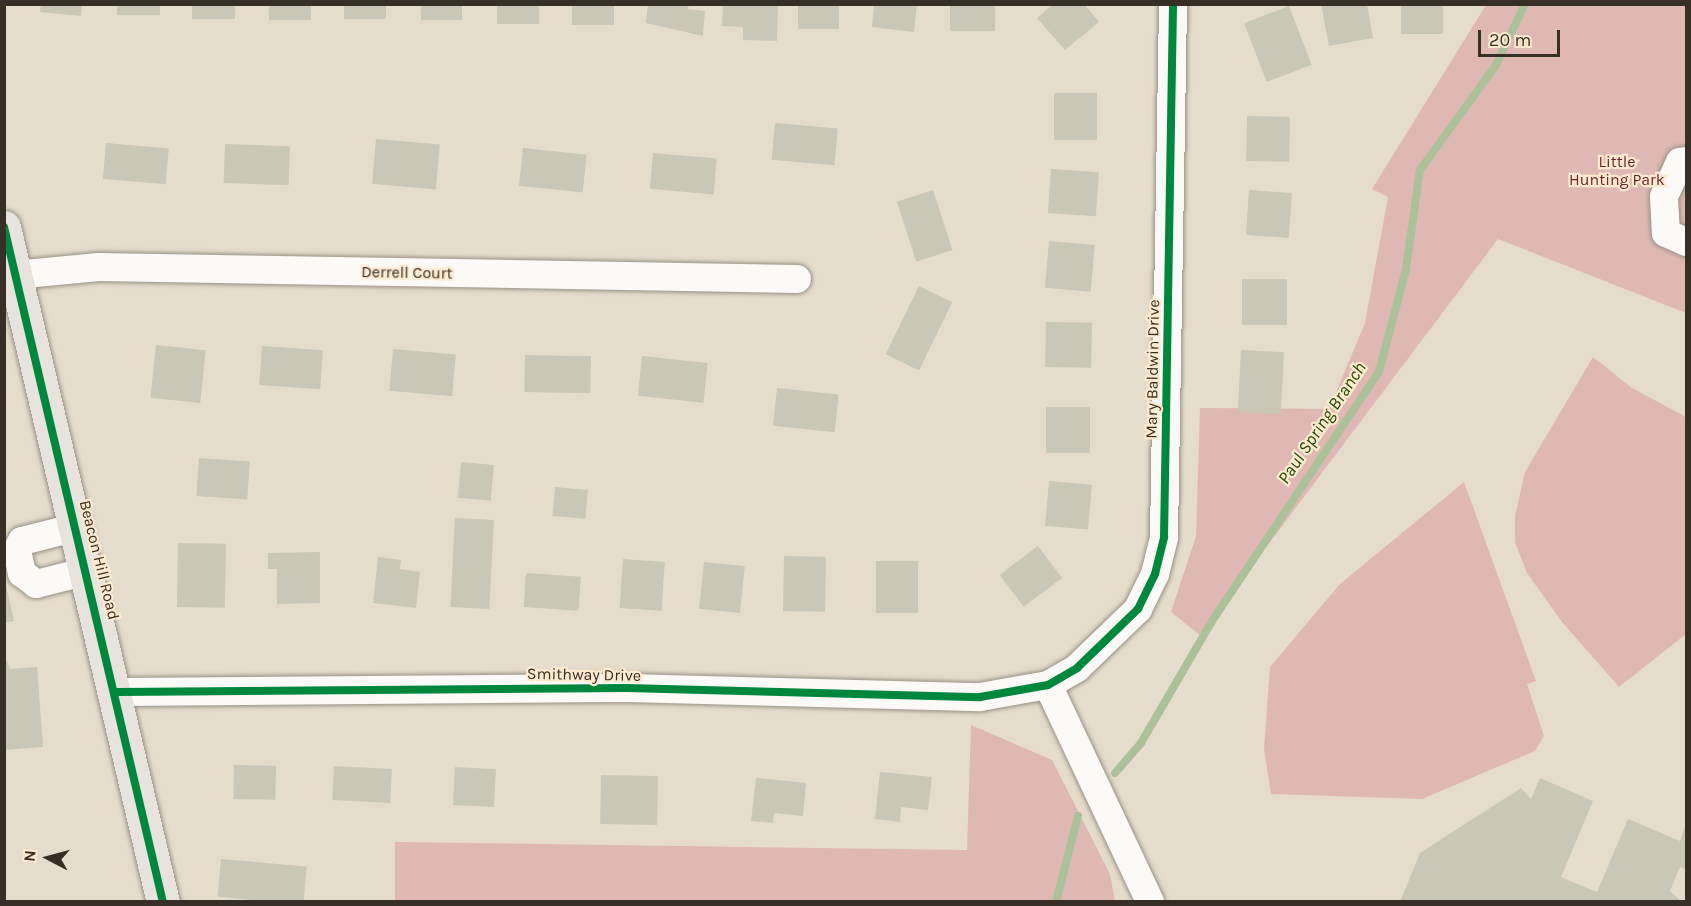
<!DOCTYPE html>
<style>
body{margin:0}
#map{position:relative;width:1691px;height:906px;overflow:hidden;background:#e6dccc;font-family:Karla,sans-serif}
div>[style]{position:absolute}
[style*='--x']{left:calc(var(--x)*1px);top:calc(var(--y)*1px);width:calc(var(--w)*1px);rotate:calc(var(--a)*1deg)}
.green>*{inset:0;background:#dfb8b3}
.stream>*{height:8px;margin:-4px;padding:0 4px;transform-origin:4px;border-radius:4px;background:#acc19a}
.building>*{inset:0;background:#cac6b8;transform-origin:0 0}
.roads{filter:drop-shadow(0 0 2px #989185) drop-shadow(0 0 2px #989185)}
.minor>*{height:28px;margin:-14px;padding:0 14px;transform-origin:14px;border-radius:14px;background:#fbfaf7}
.major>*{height:33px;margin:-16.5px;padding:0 16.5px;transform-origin:16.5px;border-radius:16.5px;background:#e9e3de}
.cycleway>*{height:8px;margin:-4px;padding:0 4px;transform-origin:4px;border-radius:4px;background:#00873e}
span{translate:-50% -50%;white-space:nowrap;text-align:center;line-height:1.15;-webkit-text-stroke:4.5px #feeacf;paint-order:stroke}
.park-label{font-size:16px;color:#70232d}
.street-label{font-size:16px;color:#372f25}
.water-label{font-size:18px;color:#224e06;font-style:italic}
.frame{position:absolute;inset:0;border:6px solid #372f25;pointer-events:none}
.north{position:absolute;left:18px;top:828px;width:60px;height:60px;-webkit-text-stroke:4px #feeacf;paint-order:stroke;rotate:276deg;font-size:16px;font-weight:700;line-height:24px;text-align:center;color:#372f25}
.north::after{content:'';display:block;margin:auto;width:21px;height:27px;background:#372f25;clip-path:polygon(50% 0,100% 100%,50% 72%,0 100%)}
.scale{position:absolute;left:1478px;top:30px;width:82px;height:27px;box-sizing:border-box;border:3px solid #372f25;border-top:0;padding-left:8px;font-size:18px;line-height:21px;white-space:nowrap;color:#372f25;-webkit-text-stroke:4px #feeacf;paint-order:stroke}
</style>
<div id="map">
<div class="green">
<i style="clip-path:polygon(1486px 5px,1686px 5px,1686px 313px,1498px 239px,1200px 635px,1171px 612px,1196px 536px,1200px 408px,1329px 409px,1365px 323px,1388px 197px,1372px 189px)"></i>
<i style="clip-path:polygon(1593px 357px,1632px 388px,1686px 417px,1686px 634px,1619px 687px,1562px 622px,1527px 573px,1515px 542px,1515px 516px,1525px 472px)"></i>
<i style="clip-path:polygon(1464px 482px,1536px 681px,1527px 684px,1544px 736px,1535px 751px,1422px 799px,1271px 794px,1264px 749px,1270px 667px,1340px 584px)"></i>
<i style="clip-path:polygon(971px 725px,1052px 760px,1110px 874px,1115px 901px,395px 901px,395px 842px,967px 850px)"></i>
</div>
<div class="stream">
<i style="--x:1115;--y:773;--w:40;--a:-49"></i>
<i style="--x:1141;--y:743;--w:141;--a:-59.8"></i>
<i style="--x:1212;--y:621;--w:300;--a:-56.2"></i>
<i style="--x:1379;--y:372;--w:106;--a:-75.3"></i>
<i style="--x:1406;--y:269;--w:100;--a:-82"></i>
<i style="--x:1420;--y:170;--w:130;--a:-54.1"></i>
<i style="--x:1496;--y:65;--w:68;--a:-64.6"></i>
<i style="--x:1056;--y:902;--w:89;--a:-75.7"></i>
</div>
<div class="building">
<i style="clip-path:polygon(41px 4px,82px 4px,81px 16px,40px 12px)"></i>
<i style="left:117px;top:4px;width:43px;height:11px"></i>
<i style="left:269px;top:4px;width:42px;height:16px"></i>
<i style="left:344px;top:4px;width:42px;height:15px"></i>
<i style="left:421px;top:4px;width:41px;height:16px"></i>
<i style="left:497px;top:4px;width:42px;height:20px"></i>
<i style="clip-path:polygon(648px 4px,689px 4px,688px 9px,705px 11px,703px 36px,646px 23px)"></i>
<i style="clip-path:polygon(723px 4px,778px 4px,777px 41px,743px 40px,743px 27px,722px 26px)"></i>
<i style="clip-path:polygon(874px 4px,917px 4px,914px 32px,872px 27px)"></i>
<i style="left:950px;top:4px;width:45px;height:27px"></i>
<i style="clip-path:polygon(1053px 4px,1084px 4px,1099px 22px,1065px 50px,1037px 18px)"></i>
<i style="clip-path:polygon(1321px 4px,1367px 4px,1373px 38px,1329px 46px)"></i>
<i style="left:1401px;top:4px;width:42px;height:30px"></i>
<i style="left:192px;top:5px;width:43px;height:14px"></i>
<i style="left:572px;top:5px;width:42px;height:20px"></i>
<i style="left:798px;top:5px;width:41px;height:24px"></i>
<i style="left:1289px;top:6px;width:63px;height:48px;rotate:69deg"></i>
<i style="left:1054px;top:93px;width:43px;height:47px"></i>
<i style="left:1247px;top:116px;width:43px;height:45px;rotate:1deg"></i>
<i style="left:775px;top:123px;width:63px;height:37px;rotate:5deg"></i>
<i style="left:376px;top:139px;width:64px;height:45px;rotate:5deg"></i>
<i style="left:106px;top:143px;width:63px;height:36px;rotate:5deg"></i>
<i style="left:225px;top:144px;width:65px;height:39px;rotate:2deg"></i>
<i style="left:523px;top:148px;width:64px;height:38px;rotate:6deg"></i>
<i style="left:653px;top:153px;width:64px;height:36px;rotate:5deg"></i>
<i style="left:1051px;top:169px;width:48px;height:44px;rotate:4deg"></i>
<i style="left:933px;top:190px;width:63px;height:38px;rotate:72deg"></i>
<i style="left:1249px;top:190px;width:43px;height:45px;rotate:4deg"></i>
<i style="left:1049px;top:241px;width:46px;height:47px;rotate:5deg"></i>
<i style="left:1242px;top:279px;width:45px;height:46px"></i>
<i style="left:919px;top:286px;width:37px;height:76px;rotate:26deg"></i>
<i style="left:1046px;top:322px;width:46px;height:45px;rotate:1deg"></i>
<i style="left:156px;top:345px;width:50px;height:53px;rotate:6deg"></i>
<i style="left:262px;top:346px;width:61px;height:39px;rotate:4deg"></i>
<i style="left:393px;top:349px;width:63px;height:42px;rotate:5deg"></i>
<i style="left:1241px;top:350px;width:43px;height:62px;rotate:3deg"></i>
<i style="left:525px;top:355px;width:66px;height:37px;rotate:1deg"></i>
<i style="left:642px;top:356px;width:66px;height:40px;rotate:6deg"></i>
<i style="left:777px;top:388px;width:62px;height:38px;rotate:6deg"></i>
<i style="left:1046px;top:407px;width:44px;height:46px"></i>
<i style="left:199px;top:458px;width:51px;height:38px;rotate:4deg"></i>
<i style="left:461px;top:462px;width:33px;height:36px;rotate:5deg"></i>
<i style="left:1049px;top:481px;width:43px;height:45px;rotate:5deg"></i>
<i style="left:555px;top:487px;width:33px;height:29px;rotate:5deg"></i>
<i style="left:455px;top:518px;width:39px;height:89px;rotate:3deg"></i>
<i style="left:178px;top:543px;width:48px;height:64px;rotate:1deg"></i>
<i style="left:1038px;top:546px;width:40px;height:48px;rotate:53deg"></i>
<i style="clip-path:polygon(320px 552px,320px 603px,277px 604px,277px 569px,268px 569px,268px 553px)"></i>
<i style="left:784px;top:556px;width:42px;height:55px;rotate:1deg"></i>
<i style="clip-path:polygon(378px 557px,401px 560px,400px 569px,420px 572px,416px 608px,373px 603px)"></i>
<i style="left:623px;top:559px;width:42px;height:49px;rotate:4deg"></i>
<i style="left:876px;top:561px;width:42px;height:52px"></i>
<i style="left:704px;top:562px;width:41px;height:47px;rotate:6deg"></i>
<i style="left:526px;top:573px;width:55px;height:34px;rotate:4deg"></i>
<i style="clip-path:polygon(4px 577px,14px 621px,4px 623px)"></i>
<i style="clip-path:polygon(4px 654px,10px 669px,37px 667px,43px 747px,4px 750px)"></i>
<i style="left:234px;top:765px;width:42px;height:34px;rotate:1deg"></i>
<i style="left:334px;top:766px;width:58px;height:34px;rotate:3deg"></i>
<i style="left:455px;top:767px;width:41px;height:38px;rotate:3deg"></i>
<i style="clip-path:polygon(880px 772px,932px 777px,928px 810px,901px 807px,900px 822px,875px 819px)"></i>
<i style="left:601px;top:775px;width:57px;height:49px;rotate:1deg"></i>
<i style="clip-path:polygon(756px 778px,806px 783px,803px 816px,774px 813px,773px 823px,751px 821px)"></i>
<i style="clip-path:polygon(1540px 778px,1593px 801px,1561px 877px,1597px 892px,1628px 819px,1680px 841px,1686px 824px,1686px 870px,1680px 867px,1670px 891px,1682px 902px,1400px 902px,1420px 853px,1521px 788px,1531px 799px)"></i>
<i style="left:221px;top:859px;width:86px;height:38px;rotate:5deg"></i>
</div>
<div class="roads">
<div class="minor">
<i style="--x:1686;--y:161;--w:6;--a:171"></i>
<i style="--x:1680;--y:162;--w:38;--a:115"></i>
<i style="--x:1664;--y:197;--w:36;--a:87"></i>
<i style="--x:1666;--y:233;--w:22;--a:24"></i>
<i style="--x:4;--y:276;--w:95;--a:-5.4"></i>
<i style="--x:99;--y:267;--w:698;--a:0.98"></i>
<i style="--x:77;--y:527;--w:57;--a:165.7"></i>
<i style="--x:22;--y:541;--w:10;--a:119"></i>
<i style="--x:17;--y:550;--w:24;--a:78"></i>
<i style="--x:22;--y:573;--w:18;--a:38"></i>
<i style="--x:36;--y:584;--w:54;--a:-14"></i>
<i style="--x:1048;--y:685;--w:240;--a:64.8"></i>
<i style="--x:118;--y:692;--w:509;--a:-0.45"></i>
<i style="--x:627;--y:688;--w:353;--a:1.5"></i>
<i style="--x:980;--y:697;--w:69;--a:-10"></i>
<i style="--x:1048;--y:685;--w:34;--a:-30"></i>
<i style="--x:1077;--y:668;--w:85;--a:-44"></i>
<i style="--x:1138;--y:609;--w:39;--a:-64"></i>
<i style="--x:1155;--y:574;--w:38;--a:-76"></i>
<i style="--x:1164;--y:537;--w:533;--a:-89.03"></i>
</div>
<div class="major">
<i style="--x:4;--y:227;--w:693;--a:76.75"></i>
</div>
</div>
<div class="cycleway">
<i style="--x:4;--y:227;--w:693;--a:76.75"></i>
<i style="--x:118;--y:692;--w:509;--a:-0.45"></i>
<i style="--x:627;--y:688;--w:353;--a:1.5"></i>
<i style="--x:980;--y:697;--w:69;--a:-10"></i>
<i style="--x:1048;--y:685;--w:34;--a:-30"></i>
<i style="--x:1077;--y:668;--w:85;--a:-44"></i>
<i style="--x:1138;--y:609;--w:39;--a:-64"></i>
<i style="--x:1155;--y:574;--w:38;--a:-76"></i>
<i style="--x:1164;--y:537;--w:533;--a:-89.03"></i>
</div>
<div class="park-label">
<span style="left:1617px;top:171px">Little<br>Hunting Park</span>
</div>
<div class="street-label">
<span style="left:407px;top:273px;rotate:1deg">Derrell Court</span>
<span style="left:1153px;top:369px;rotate:-89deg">Mary Baldwin Drive</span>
<span style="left:99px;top:560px;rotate:76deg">Beacon Hill Road</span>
<span style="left:584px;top:675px;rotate:1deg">Smithway Drive</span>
</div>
<div class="water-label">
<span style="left:1322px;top:423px;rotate:-56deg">Paul Spring Branch</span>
</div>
<div class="frame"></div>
<div class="north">N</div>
<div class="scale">20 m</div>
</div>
